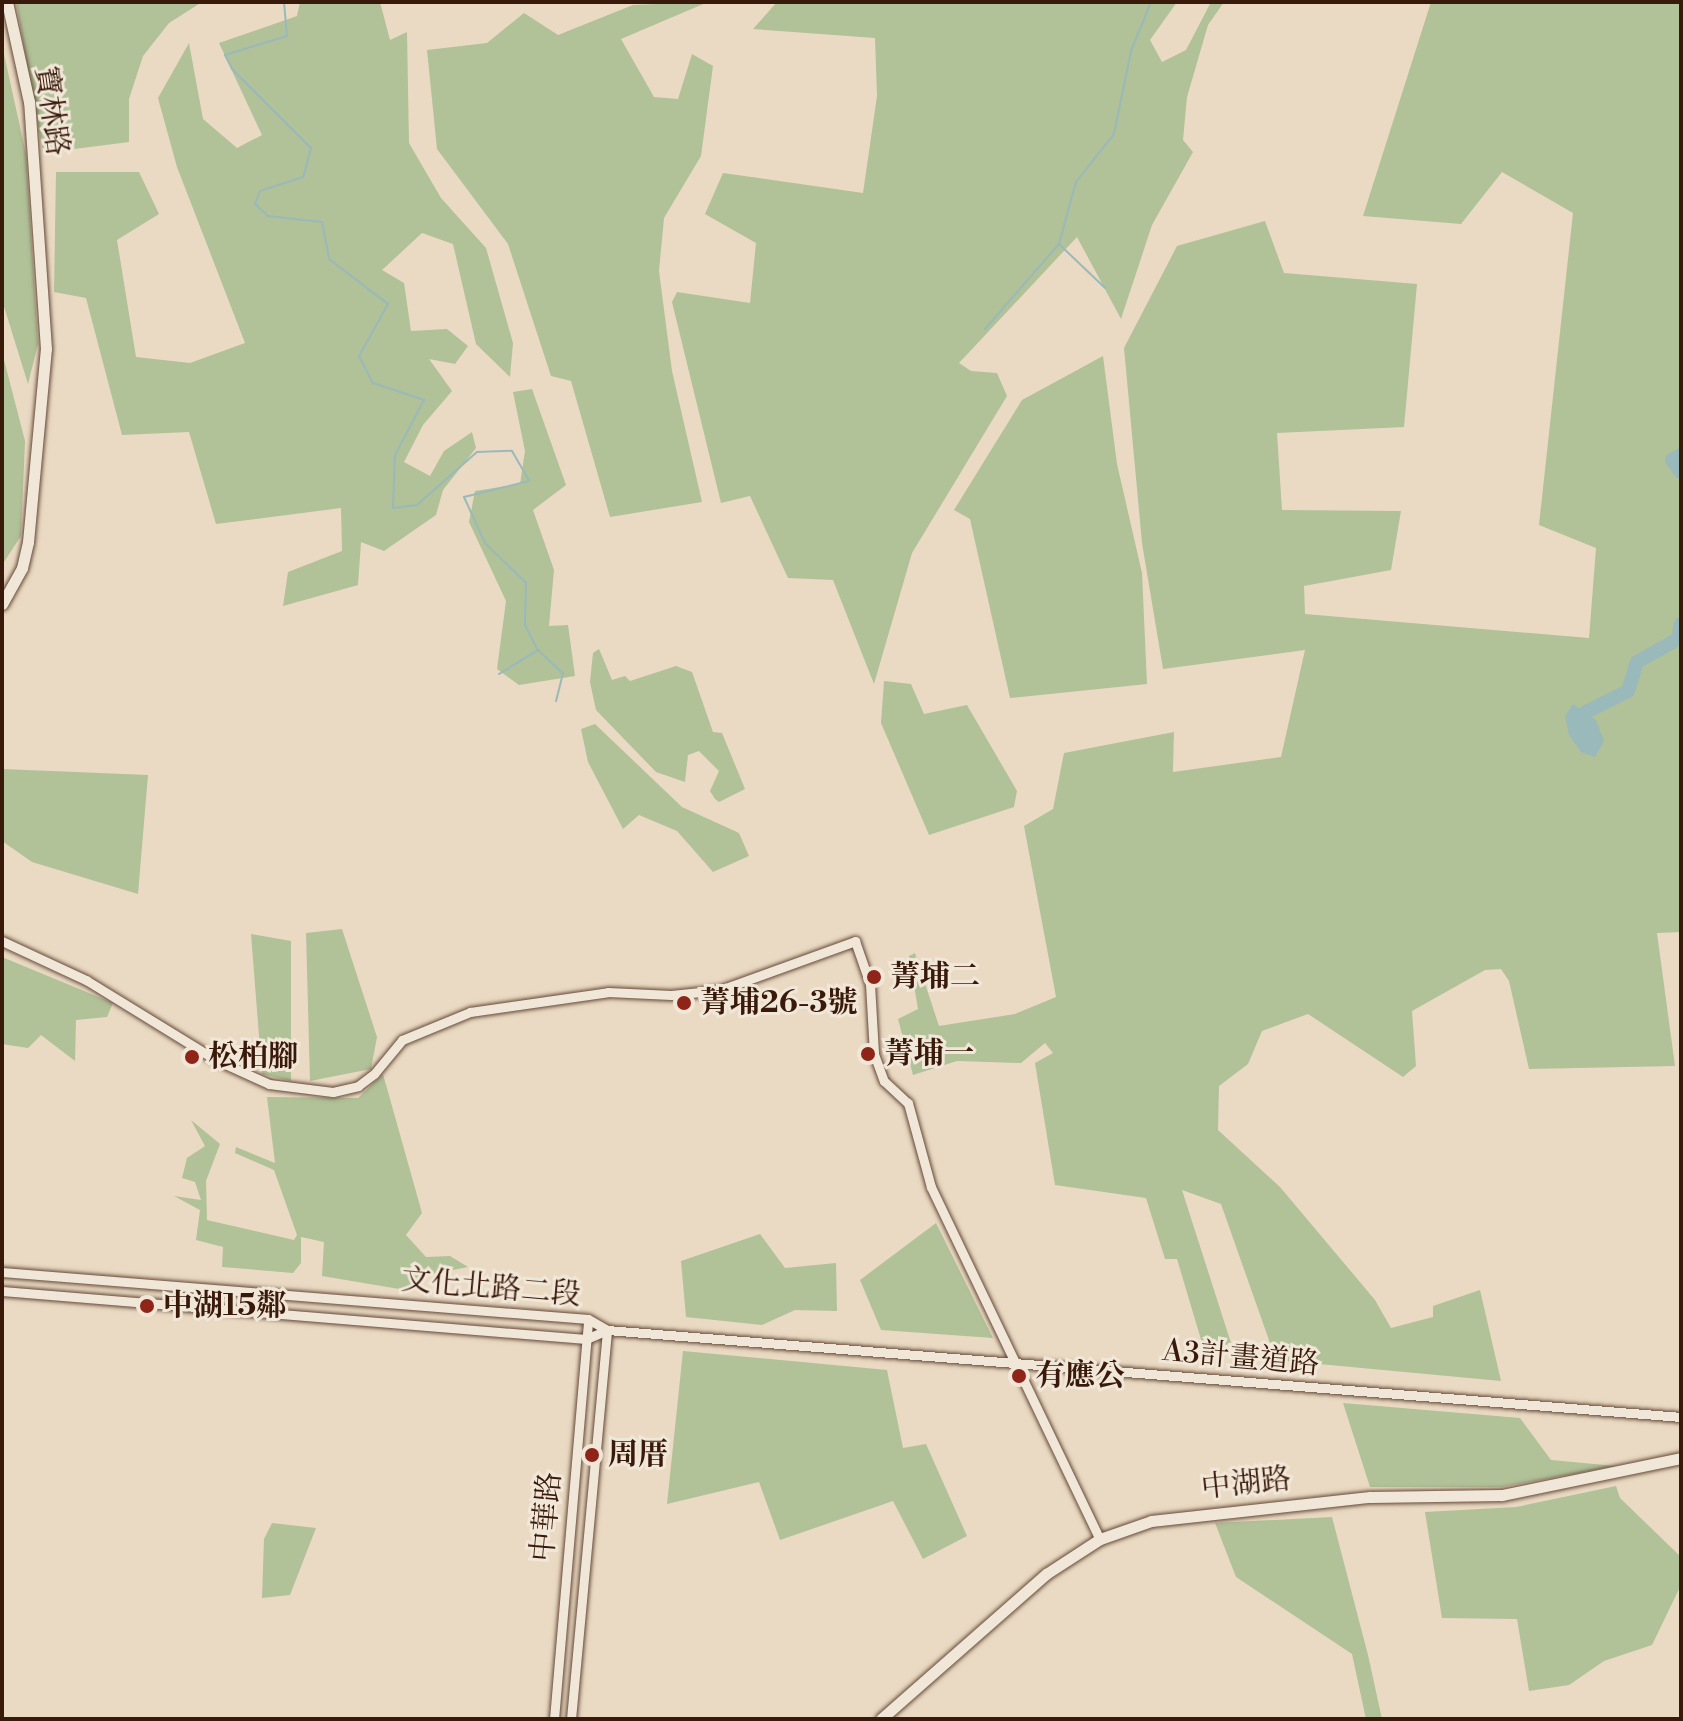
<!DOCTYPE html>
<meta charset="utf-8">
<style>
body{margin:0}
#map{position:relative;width:1683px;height:1721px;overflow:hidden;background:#eadac3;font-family:"Libre Bodoni","Noto Serif TC",serif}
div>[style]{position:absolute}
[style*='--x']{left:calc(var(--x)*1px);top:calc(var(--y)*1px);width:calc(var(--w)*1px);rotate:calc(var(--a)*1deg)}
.green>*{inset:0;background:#b1c198}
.water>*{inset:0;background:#9ab9ba}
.stream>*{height:2px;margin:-1px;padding:0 1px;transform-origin:1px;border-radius:1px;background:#9ab9ba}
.river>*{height:14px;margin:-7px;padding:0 7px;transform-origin:7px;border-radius:7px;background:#9ab9ba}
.roads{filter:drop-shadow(0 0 2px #654938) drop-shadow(0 0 2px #654938)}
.tertiary>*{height:9px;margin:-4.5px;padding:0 4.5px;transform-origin:4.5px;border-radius:4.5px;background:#f1e7d8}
.secondary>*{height:11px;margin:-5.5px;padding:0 5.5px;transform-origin:5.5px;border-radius:5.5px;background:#f1e7d8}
.dots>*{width:22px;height:22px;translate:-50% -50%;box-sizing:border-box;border:4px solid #f1e7d8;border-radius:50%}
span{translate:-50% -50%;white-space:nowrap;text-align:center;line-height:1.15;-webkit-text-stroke:6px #f1e7d8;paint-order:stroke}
.street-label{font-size:30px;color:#39190a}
.poi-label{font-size:30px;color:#39190a;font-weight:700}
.left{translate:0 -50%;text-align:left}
.frame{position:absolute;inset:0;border:4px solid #39190a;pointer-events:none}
</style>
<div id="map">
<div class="green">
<i style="clip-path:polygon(16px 2px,202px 2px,169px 23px,143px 56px,129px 99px,129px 142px,43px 153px)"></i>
<i style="clip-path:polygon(300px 2px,380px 2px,390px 40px,407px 32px,409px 143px,441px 198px,486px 248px,513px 343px,510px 377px,476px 344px,453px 244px,422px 233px,382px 270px,404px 283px,411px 331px,447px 329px,468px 346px,455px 364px,429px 359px,452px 391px,423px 425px,404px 462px,430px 476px,444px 451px,472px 432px,476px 448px,443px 490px,436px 515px,384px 551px,361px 542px,358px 585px,283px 606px,288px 572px,342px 551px,341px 508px,216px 524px,189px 432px,122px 435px,86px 298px,54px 292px,56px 172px,139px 172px,159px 214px,117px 240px,136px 357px,190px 363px,245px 343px,177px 167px,158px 98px,189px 43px,203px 119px,237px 148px,262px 135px,219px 43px,297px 16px)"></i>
<i style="clip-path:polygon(708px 2px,621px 39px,654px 97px,678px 99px,692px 54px,713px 66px,701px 156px,664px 218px,659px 271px,672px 371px,702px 502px,610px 517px,571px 381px,551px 376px,508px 244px,437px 149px,427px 50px,487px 43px,524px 13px,558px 35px,633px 5px)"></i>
<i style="clip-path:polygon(777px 2px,1177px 2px,1150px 40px,1162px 62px,1186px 50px,1211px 2px,1224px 2px,1208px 25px,1187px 97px,1183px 140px,1193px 152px,1152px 225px,1121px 319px,1077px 237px,959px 363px,971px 371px,997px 373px,1007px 396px,912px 553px,874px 684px,833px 580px,788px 578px,750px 496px,721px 503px,672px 302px,677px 292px,750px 303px,756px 243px,705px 214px,723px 173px,863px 193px,877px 96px,875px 38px,753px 29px)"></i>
<i style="clip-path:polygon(1431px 2px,1681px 2px,1681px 932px,1657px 933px,1675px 1066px,1529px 1069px,1509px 981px,1501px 969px,1485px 970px,1412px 1011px,1416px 1066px,1403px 1077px,1308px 1014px,1262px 1031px,1248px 1064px,1219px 1086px,1218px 1130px,1280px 1187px,1375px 1300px,1391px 1328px,1433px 1317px,1433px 1306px,1480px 1290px,1501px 1381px,1276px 1360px,1221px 1204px,1182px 1190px,1231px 1343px,1205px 1353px,1177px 1259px,1165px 1259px,1146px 1198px,1055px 1185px,1035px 1063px,1053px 1053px,1045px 1043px,1021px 1063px,957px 1061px,913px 1075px,898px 1019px,918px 1009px,909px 956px,915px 953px,939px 1026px,1015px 1014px,1056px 997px,1024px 826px,1053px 809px,1064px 753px,1174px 732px,1173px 772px,1281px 757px,1305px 650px,1163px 669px,1142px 543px,1124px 348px,1177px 246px,1265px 221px,1284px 273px,1417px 284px,1404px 427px,1277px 433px,1282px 510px,1401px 511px,1391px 570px,1304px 586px,1305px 614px,1589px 638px,1596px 548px,1539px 525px,1573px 213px,1502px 172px,1461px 224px,1363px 216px)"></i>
<i style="clip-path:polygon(2px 45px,26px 154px,38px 344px,28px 384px,2px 300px)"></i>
<i style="clip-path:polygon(2px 352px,25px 441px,21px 536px,2px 565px)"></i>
<i style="clip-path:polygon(1103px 356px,1117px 464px,1142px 573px,1147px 684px,1010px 698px,970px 519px,954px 510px,1022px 400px)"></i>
<i style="clip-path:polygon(532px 389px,566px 485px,533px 510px,554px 570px,549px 626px,568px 625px,575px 676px,519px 685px,497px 669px,506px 601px,469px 522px,475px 491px,520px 484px,525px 451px,513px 392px)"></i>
<i style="clip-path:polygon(599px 649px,612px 680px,625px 676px,630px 681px,676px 666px,692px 672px,713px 732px,722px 733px,745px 789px,719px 802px,715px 799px,710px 791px,719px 771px,699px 751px,688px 755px,685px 782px,656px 772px,596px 710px,590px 682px,593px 653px)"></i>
<i style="clip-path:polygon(884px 681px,911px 684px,924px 714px,967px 705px,1017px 791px,1014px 807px,929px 835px,881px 723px)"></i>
<i style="clip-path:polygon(595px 724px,682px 807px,739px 833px,749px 856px,713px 872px,677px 831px,639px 815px,623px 829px,588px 762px,581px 729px)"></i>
<i style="clip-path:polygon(2px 769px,148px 775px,138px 894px,32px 862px,2px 841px)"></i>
<i style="clip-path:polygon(342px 929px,377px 1037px,371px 1069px,310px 1081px,306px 933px)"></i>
<i style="clip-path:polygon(251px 934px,291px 941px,291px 1081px,262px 1074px)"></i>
<i style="clip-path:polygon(2px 957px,113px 1003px,107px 1017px,76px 1020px,75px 1061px,41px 1035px,28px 1048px,2px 1044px)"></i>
<i style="clip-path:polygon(383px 1074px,422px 1213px,406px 1235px,426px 1257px,450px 1256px,468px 1267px,423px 1276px,411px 1291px,322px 1276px,324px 1242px,301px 1237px,301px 1263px,293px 1273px,222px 1267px,223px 1247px,196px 1240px,200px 1210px,174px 1196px,201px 1200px,195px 1182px,182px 1178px,187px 1158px,205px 1146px,191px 1120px,220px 1144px,206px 1181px,207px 1220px,294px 1240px,297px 1235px,274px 1170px,235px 1153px,236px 1147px,275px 1163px,267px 1097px,358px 1098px)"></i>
<i style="clip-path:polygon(936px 1223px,993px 1338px,881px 1330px,860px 1280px)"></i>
<i style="clip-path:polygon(760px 1234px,785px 1268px,836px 1263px,837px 1311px,795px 1310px,762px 1325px,686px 1317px,681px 1261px)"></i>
<i style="clip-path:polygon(683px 1351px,887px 1370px,903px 1448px,926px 1444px,967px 1536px,923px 1559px,893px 1501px,780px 1540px,759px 1482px,667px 1504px)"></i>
<i style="clip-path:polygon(1343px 1403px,1520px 1418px,1551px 1460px,1616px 1466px,1502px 1487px,1370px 1487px)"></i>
<i style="clip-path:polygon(1616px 1486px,1620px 1498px,1681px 1557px,1681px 1585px,1652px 1645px,1604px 1661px,1569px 1685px,1529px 1691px,1517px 1619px,1442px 1618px,1425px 1512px,1516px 1507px)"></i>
<i style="clip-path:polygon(1332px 1517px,1368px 1655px,1382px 1719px,1366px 1719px,1352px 1654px,1236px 1577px,1215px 1523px)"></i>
<i style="clip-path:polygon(272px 1523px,316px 1528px,290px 1595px,262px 1598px,264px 1539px)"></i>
</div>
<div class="water">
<i style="clip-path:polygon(1573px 704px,1596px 720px,1604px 741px,1595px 757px,1581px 752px,1569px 735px,1565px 716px)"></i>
</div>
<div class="stream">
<i style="--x:284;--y:2;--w:34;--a:85"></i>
<i style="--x:287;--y:36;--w:65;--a:163"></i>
<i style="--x:225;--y:55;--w:16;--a:63"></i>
<i style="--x:232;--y:69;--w:112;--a:45"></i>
<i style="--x:311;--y:148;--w:30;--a:105"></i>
<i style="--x:303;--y:177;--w:45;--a:162"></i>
<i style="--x:260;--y:191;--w:14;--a:111"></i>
<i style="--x:255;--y:204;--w:18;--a:43"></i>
<i style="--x:268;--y:216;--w:54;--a:6.3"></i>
<i style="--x:322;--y:222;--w:38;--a:79"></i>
<i style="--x:329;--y:259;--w:74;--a:37.3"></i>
<i style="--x:388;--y:304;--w:60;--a:119.1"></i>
<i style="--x:359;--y:356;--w:30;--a:63"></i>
<i style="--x:373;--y:383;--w:54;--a:18.4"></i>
<i style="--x:424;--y:400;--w:62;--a:117.8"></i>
<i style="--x:395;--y:455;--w:53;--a:92.2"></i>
<i style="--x:393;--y:508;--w:24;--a:-7"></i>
<i style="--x:417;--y:505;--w:80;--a:-41.5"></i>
<i style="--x:477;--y:452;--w:35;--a:-2"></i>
<i style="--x:512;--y:451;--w:34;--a:60"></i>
<i style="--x:529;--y:481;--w:67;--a:166.2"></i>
<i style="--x:464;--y:497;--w:51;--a:65.5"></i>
<i style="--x:485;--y:543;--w:57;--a:44.3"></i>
<i style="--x:526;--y:583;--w:42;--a:91.4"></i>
<i style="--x:525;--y:625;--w:28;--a:63"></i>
<i style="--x:538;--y:650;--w:34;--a:43"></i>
<i style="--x:563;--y:673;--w:29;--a:104"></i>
<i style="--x:1060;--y:245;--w:62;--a:43.7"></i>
<i style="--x:985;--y:329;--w:113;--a:-49"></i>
<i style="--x:1059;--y:244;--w:64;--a:-74.7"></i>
<i style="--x:1076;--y:182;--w:61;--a:-51.6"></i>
<i style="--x:1114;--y:134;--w:85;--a:-78.4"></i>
<i style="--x:1131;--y:51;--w:53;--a:-67.8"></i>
<i style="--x:499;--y:674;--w:46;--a:-31.6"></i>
</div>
<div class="river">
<i style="--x:1681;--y:455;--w:10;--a:151"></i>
<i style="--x:1672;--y:460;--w:15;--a:53"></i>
<i style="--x:1586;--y:712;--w:47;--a:-26.6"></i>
<i style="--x:1628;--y:691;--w:30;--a:-73"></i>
<i style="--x:1637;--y:662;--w:47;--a:-29.3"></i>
<i style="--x:1678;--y:639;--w:15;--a:-79"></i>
</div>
<div class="roads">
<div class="tertiary">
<i style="--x:2;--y:941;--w:93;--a:24.9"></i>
<i style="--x:86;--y:980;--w:153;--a:31.6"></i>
<i style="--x:216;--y:1060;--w:58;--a:24.4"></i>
<i style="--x:269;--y:1084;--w:64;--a:7.1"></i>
<i style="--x:333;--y:1092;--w:26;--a:-13"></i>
<i style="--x:358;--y:1086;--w:20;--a:-37"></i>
<i style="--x:374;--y:1074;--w:44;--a:-50.5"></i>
<i style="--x:402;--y:1040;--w:74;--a:-22.4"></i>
<i style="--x:470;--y:1012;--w:139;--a:-8.2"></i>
<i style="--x:608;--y:992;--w:63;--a:2.7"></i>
<i style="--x:671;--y:995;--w:49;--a:-5.8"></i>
<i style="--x:720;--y:990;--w:144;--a:-19.9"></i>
<i style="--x:855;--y:941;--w:46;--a:70.8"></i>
<i style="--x:870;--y:984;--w:70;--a:86.7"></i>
<i style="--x:874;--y:1054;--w:29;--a:70"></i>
<i style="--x:884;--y:1081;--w:33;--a:43"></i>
<i style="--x:908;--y:1103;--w:87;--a:74.7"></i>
<i style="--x:931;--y:1187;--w:390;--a:64.4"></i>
<i style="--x:2;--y:1272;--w:588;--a:4.59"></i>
<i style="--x:588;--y:1319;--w:22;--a:30"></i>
<i style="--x:2;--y:1291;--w:586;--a:4.7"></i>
<i style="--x:586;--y:1339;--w:23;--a:-23"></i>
<i style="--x:607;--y:1330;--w:1078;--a:4.63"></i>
<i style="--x:554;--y:1719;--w:401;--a:-85.1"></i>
<i style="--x:571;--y:1719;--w:391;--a:-84.7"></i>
</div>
<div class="secondary">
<i style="--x:2;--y:604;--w:41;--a:-60.9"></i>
<i style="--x:22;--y:568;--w:27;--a:-77"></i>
<i style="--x:28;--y:542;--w:194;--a:-84.7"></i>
<i style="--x:46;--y:349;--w:248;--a:-93.9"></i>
<i style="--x:29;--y:102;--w:102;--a:-102.4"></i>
<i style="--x:881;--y:1719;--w:220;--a:-41.3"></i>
<i style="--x:1046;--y:1574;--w:64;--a:-32.9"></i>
<i style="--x:1100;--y:1539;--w:54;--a:-19.4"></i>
<i style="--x:1151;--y:1521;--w:220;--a:-6.3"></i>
<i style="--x:1370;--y:1497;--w:132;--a:-0.9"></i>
<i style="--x:1502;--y:1495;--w:183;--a:-11.7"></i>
</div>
</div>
<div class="dots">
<i style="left:874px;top:977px;background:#8f2418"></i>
<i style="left:684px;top:1003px;background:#8f2418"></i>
<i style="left:868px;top:1054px;background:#8f2418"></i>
<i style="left:192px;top:1057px;background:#8f2418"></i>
<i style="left:147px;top:1306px;background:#8f2418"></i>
<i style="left:1019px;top:1376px;background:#8f2418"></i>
<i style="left:592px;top:1455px;background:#8f2418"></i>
</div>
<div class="street-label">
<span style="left:51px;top:111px;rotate:82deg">寶林路</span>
<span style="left:491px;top:1288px;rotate:5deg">文化北路二段</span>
<span style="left:1241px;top:1358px;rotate:5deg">A3計畫道路</span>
<span style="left:1246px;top:1484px;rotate:-6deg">中湖路</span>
<span style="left:547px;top:1517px;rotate:-85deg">中華路</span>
</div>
<div class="poi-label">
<span class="left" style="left:890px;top:977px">菁埔二</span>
<span class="left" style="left:700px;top:1003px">菁埔26-3號</span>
<span class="left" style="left:884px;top:1054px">菁埔一</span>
<span class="left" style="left:208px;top:1057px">松柏腳</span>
<span class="left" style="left:163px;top:1306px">中湖15鄰</span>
<span class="left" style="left:1035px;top:1376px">有應公</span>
<span class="left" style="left:608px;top:1455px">周厝</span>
</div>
<div class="frame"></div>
</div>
